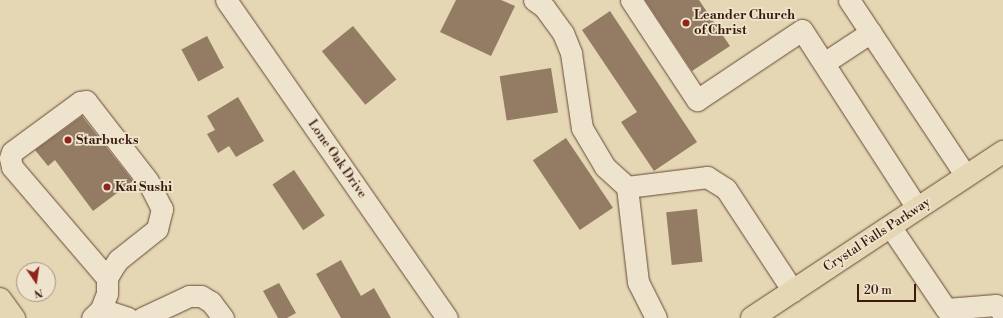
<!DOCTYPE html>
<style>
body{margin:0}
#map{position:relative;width:1003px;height:318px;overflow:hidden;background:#e5d6b4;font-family:"Libre Bodoni",serif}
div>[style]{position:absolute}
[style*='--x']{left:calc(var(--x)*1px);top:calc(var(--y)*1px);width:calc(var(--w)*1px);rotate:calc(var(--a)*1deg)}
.building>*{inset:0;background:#937c63;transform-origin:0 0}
.roads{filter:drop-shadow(0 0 1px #664936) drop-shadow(0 0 1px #664936)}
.minor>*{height:21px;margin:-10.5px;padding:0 10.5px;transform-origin:10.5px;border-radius:10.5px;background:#eee4ce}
.major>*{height:22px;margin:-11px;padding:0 11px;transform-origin:11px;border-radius:11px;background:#e5d6b4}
.dots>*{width:11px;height:11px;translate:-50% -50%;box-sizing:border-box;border:2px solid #eee4ce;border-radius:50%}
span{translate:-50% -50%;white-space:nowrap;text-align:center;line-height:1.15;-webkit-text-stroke:3.5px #eee4ce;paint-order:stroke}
.poi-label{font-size:13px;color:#3b1a0c;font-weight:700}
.left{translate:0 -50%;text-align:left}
.street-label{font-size:13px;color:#3b1a0c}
.north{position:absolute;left:16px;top:262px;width:40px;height:40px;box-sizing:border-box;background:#eee4ce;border:1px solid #a69380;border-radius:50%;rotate:167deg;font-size:11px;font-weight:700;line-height:16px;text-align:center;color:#3b1a0c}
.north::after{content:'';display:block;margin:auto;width:14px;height:18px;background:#8f2418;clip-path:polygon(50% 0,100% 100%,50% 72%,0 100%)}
.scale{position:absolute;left:857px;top:284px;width:59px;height:18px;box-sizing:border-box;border:2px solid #3b1a0c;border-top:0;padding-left:5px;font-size:12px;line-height:14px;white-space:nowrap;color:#3b1a0c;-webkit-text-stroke:3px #eee4ce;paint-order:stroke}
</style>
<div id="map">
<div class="building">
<i style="clip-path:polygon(456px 0,501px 0,515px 6px,491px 56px,440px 32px)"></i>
<i style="clip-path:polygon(645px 0,699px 0,730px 46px,692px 71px)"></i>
<i style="clip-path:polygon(610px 11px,697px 142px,654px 171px,621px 122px,637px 112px,582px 30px)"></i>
<i style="left:353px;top:26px;width:69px;height:40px;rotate:51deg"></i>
<i style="left:207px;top:36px;width:36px;height:29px;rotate:62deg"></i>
<i style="left:551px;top:68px;width:45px;height:52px;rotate:81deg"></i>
<i style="clip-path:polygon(238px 97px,264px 141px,236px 157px,229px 146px,218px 153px,207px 134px,215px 130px,207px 116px)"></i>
<i style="clip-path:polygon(82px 116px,133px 181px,93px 211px,55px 160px,48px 166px,35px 150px)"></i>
<i style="left:566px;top:138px;width:84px;height:40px;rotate:56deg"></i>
<i style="left:294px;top:170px;width:55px;height:26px;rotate:56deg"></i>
<i style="left:697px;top:209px;width:53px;height:31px;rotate:84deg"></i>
<i style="clip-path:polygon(341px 260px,361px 296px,374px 288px,391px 318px,341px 318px,316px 274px)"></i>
<i style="clip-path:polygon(279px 283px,296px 313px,287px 318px,278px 318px,263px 291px)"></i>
</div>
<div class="roads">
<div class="minor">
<i style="--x:226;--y:0;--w:387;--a:55.2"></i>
<i style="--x:534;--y:0;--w:12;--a:35"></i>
<i style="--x:544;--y:7;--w:32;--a:54"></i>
<i style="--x:563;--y:33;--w:22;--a:68"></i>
<i style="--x:571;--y:53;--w:76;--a:81.7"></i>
<i style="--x:582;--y:128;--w:45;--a:59.5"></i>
<i style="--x:605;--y:167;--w:30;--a:42"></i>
<i style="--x:627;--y:187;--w:96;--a:83.4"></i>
<i style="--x:638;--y:282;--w:40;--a:63.4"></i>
<i style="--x:631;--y:0;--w:120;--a:56.6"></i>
<i style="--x:697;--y:100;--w:126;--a:-33.7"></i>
<i style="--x:802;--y:30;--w:212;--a:57.1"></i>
<i style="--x:849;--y:0;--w:211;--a:56.4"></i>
<i style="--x:824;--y:63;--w:56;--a:-33.4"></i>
<i style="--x:627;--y:187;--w:81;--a:-7.1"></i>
<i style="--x:707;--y:177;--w:22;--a:32"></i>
<i style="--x:726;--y:189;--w:122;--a:56.7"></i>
<i style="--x:890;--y:226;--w:100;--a:56"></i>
<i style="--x:946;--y:309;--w:50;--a:-4.6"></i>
<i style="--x:996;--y:305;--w:11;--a:49"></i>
<i style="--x:101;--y:309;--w:28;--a:18"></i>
<i style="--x:92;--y:318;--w:13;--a:-45"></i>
<i style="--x:101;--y:309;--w:17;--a:-69"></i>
<i style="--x:107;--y:293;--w:15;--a:-90"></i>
<i style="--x:107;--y:278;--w:10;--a:-61"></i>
<i style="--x:112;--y:269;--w:11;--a:-56"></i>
<i style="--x:118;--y:260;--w:50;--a:-38.5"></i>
<i style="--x:157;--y:229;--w:21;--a:-76"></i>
<i style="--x:162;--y:209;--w:31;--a:-117"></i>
<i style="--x:148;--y:181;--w:101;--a:-127.8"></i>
<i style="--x:86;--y:101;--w:6;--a:171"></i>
<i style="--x:80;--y:102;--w:84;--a:143.7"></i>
<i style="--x:12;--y:152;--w:6;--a:108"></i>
<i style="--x:10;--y:158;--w:9;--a:77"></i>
<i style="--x:12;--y:167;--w:146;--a:49.4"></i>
<i style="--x:142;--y:318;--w:52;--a:-25.1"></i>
<i style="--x:189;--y:296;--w:12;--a:0"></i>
<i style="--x:201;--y:296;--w:12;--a:31"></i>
<i style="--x:211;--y:302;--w:20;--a:53"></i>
</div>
<div class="major">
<i style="--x:0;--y:299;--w:24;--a:54"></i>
<i style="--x:752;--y:318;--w:301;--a:-33.5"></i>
</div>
</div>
<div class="dots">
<i style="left:686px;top:23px;background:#8f2418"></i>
<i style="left:68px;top:140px;background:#8f2418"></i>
<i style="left:107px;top:187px;background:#8f2418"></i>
</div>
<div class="poi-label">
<span class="left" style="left:694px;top:23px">Leander Church<br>of Christ</span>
<span class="left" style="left:76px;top:140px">Starbucks</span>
<span class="left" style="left:115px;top:187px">Kai Sushi</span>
</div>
<div class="street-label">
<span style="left:337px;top:159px;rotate:55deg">Lone Oak Drive</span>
<span style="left:877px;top:235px;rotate:-33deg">Crystal Falls Parkway</span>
</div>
<div class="north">N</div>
<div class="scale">20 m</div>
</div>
